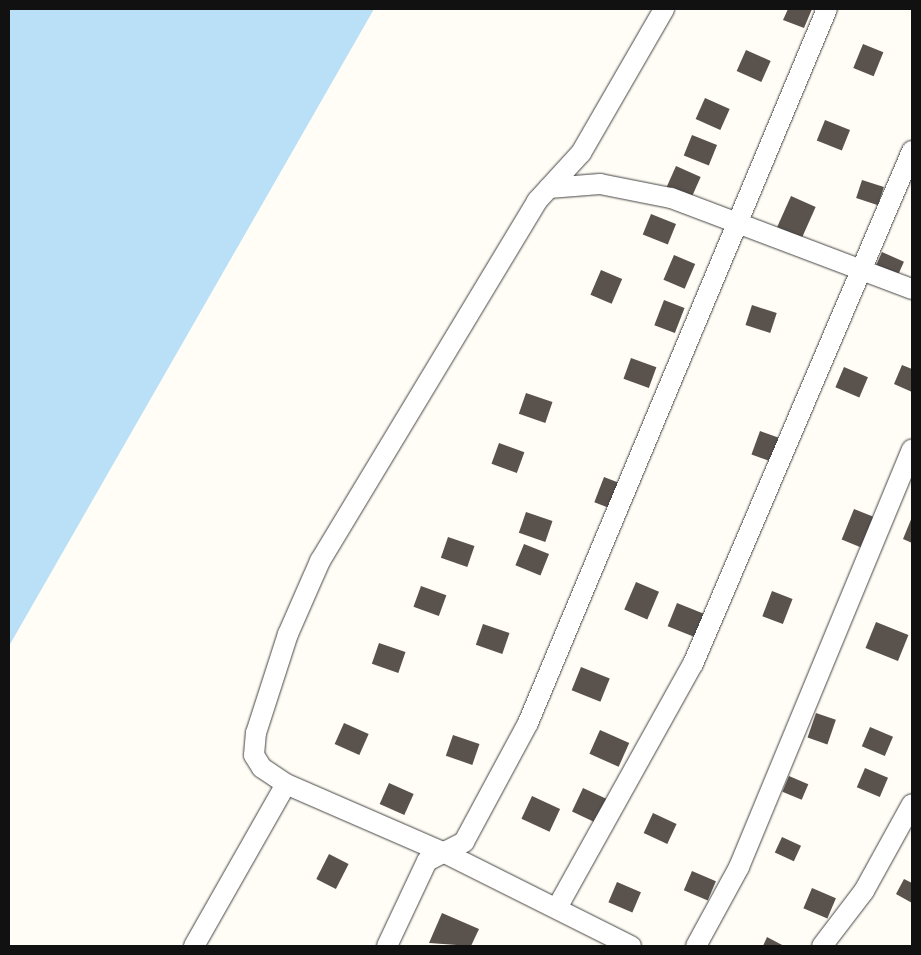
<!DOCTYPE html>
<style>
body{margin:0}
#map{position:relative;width:921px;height:955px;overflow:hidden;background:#fffdf5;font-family:"Noto Serif",serif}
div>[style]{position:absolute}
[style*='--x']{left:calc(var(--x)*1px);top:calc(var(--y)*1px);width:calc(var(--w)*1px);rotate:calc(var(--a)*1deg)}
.water>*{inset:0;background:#b9e0f7}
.building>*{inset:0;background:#5a524d;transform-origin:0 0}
.roads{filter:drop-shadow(0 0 1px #444) drop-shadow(0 0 1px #444)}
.minor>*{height:20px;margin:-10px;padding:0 10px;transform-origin:10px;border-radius:10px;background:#fff}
span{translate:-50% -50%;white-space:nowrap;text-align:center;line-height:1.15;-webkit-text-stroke:5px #fff;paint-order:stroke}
.frame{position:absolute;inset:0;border:10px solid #111;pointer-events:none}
</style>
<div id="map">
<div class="water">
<i style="clip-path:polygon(9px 9px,374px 9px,9px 646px)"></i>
</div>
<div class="building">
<i style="clip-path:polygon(788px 9px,812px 9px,804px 28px,783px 20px)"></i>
<i style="left:863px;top:44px;width:22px;height:26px;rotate:22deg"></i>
<i style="left:746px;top:50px;width:27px;height:23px;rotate:24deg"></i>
<i style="left:705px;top:98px;width:27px;height:23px;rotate:24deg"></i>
<i style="left:825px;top:120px;width:27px;height:22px;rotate:22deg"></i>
<i style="left:692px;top:135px;width:27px;height:22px;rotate:22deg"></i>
<i style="left:676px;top:166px;width:27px;height:23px;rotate:24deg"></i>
<i style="left:862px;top:180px;width:23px;height:19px;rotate:18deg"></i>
<i style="left:791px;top:196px;width:27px;height:34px;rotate:24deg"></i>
<i style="left:651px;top:214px;width:27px;height:22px;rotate:22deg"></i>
<i style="left:882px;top:252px;width:24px;height:21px;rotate:24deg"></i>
<i style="left:674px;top:255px;width:23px;height:27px;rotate:23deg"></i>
<i style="left:601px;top:270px;width:23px;height:27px;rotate:23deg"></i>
<i style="left:664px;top:300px;width:22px;height:27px;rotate:21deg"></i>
<i style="left:752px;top:305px;width:26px;height:21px;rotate:18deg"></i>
<i style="left:631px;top:358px;width:27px;height:22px;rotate:20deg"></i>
<i style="clip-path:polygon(902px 365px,912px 369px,912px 392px,894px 384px)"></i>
<i style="left:844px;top:367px;width:26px;height:22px;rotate:23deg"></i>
<i style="left:526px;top:393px;width:28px;height:22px;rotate:19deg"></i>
<i style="left:760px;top:431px;width:20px;height:25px;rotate:20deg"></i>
<i style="left:499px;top:443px;width:27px;height:22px;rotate:20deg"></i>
<i style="left:604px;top:477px;width:22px;height:27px;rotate:21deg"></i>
<i style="left:854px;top:509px;width:27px;height:33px;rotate:22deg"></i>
<i style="left:526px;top:512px;width:28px;height:22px;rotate:19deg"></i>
<i style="clip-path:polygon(912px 517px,912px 543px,903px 539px)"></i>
<i style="left:448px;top:537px;width:28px;height:22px;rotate:19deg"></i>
<i style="left:524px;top:544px;width:27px;height:23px;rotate:22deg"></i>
<i style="left:636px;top:582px;width:25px;height:30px;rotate:23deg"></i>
<i style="left:421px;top:586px;width:27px;height:22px;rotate:20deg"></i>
<i style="left:772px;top:591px;width:22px;height:27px;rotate:21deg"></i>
<i style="left:677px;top:603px;width:31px;height:25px;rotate:22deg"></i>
<i style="left:876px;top:622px;width:35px;height:28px;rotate:22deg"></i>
<i style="left:483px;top:624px;width:28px;height:22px;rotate:19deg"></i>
<i style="left:379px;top:643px;width:28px;height:22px;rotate:19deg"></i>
<i style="left:581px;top:667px;width:31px;height:25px;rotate:22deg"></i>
<i style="left:816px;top:713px;width:21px;height:26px;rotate:19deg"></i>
<i style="left:344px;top:723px;width:27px;height:23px;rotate:24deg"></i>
<i style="left:870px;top:727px;width:25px;height:21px;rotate:23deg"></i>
<i style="left:600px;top:730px;width:32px;height:26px;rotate:24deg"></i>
<i style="left:453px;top:735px;width:28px;height:22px;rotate:19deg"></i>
<i style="left:865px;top:768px;width:25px;height:21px;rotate:23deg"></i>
<i style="left:789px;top:776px;width:21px;height:17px;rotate:23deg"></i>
<i style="left:389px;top:783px;width:27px;height:23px;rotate:24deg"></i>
<i style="left:583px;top:788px;width:31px;height:26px;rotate:25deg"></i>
<i style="left:532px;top:796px;width:31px;height:25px;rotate:25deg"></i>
<i style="left:653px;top:813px;width:26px;height:22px;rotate:25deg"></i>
<i style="left:782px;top:837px;width:21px;height:17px;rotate:25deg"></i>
<i style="left:329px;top:854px;width:22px;height:28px;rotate:27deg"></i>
<i style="left:692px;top:871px;width:26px;height:21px;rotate:23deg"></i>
<i style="clip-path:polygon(904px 879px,912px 883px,912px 903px,896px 894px)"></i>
<i style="left:617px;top:882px;width:26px;height:22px;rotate:23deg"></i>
<i style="left:812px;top:888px;width:26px;height:22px;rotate:23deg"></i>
<i style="clip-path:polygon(442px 913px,479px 929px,471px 946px,429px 943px)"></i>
<i style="clip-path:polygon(767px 937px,784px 946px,763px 946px)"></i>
</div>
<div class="roads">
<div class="minor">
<i style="--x:549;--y:188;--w:51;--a:-4.5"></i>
<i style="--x:600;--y:184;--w:72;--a:11.2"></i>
<i style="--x:671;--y:198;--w:258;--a:20.7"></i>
<i style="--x:286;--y:784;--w:173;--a:23.5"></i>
<i style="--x:445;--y:853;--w:208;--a:26.6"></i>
<i style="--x:557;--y:908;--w:279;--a:-60.9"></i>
<i style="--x:693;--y:664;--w:558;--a:-66.88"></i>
<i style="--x:194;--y:946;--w:186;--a:-60.4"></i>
<i style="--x:286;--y:784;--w:29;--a:-146"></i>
<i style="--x:262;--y:768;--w:15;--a:-122"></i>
<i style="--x:254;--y:755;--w:22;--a:-85"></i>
<i style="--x:256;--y:733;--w:104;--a:-72.1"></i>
<i style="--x:288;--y:634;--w:80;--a:-66.3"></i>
<i style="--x:320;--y:561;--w:420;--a:-58.9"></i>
<i style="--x:537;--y:201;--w:65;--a:-47.5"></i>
<i style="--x:581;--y:153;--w:166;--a:-60"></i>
<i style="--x:387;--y:946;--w:94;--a:-64.8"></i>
<i style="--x:427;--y:861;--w:42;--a:-27.2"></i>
<i style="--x:464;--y:842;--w:135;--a:-61.7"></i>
<i style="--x:528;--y:723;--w:774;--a:-67.28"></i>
<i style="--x:696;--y:946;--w:90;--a:-61.4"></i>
<i style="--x:739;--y:867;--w:452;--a:-67.5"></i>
<i style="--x:822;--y:946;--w:69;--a:-52.6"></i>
<i style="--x:864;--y:891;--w:99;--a:-61.1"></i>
</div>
</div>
<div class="frame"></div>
</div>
